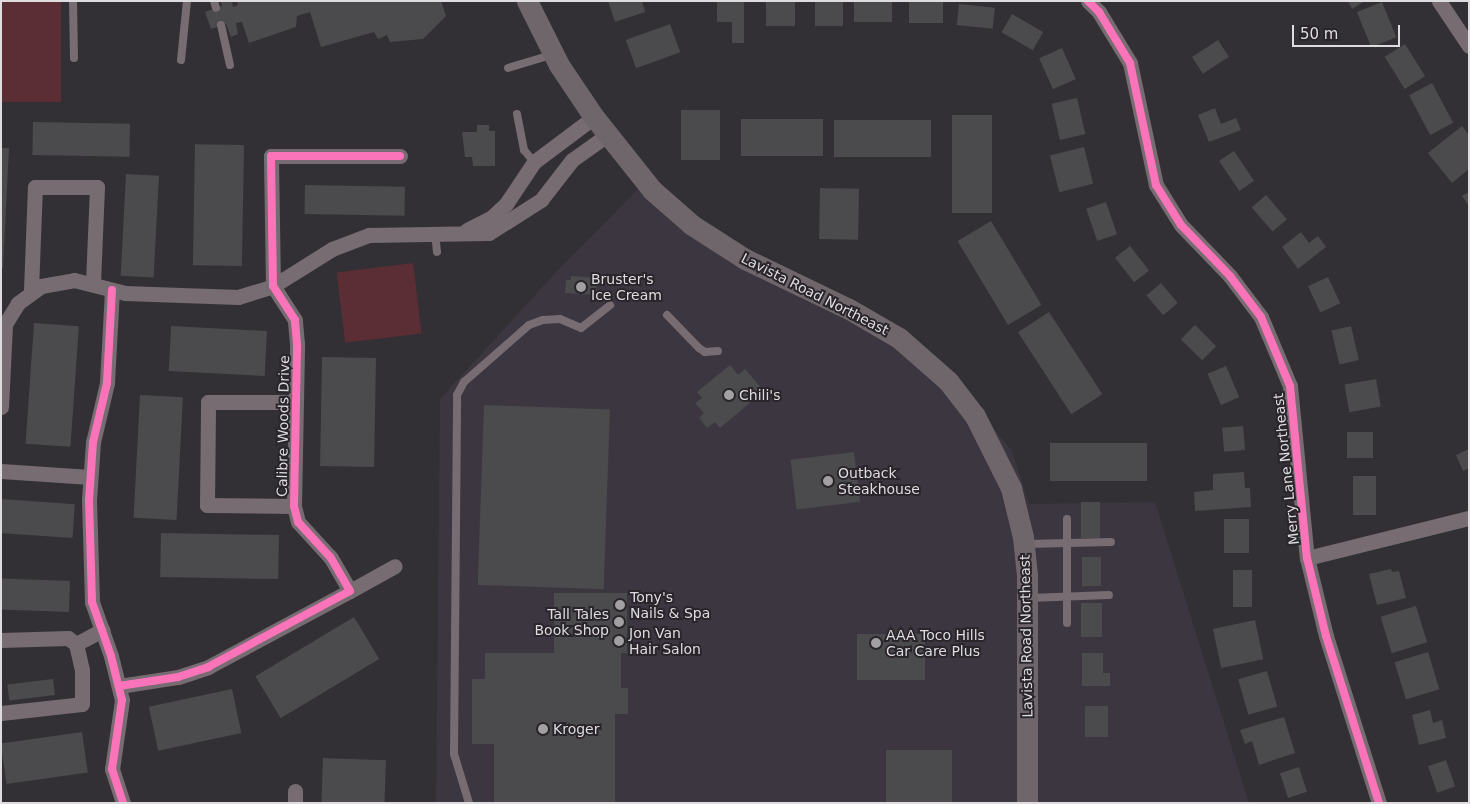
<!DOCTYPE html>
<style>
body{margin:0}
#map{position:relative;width:1470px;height:804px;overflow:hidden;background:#323034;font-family:"DejaVu Sans",sans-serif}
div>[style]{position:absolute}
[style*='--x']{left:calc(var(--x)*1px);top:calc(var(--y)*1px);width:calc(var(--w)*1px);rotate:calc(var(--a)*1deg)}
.built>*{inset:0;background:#3c3640}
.green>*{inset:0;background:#5a2e34;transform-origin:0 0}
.building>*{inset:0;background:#4b4a4d;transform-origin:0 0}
.service>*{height:8px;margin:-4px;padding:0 4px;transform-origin:4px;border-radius:4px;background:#766c72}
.minor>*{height:15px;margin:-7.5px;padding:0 7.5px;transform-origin:7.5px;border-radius:7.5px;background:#766c72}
.secondary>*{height:21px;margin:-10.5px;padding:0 10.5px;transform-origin:10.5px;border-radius:10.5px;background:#6e666b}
.cycleway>*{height:8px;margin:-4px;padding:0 4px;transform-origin:4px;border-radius:4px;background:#fb73b8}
.dots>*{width:14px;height:14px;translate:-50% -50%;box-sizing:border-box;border:2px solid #29252b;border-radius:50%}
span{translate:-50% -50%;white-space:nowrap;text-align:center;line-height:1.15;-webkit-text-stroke:4px #29252b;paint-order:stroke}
.poi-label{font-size:14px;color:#dedcdf}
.left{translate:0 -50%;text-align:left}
.right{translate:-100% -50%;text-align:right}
.street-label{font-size:14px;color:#dedcdf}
.frame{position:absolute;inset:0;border:2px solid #dedcdf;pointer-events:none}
.scale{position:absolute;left:1292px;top:25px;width:108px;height:22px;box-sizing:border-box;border:2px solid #dedcdf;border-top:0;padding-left:6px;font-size:15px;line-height:18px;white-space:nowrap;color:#dedcdf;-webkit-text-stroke:4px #29252b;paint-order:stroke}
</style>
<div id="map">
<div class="built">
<i style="clip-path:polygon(647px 180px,741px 259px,800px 280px,970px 400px,1012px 451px,1029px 504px,1155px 502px,1249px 803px,436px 803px,440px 399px,558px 270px)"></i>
</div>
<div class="green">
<i style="left:1px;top:1px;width:60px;height:101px"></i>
<i style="left:413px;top:263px;width:71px;height:77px;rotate:83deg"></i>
</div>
<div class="building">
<i style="clip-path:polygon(221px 1px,232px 1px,233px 7px,238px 5px,237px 1px,441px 1px,446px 16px,423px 39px,390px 42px,387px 35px,378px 39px,374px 32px,321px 47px,310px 12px,297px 16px,296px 27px,249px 43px,242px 22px,236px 23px,238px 34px,231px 37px,226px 24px,211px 29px,205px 12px,222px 6px)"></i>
<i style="clip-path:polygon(608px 1px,642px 1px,645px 12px,615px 22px)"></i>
<i style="clip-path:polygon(717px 1px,744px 1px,744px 43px,732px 43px,732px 22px,717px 22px)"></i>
<i style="left:815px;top:1px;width:28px;height:25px"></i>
<i style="clip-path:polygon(1348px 1px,1365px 1px,1352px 9px)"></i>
<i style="left:766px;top:2px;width:29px;height:24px"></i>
<i style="left:854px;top:2px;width:38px;height:20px"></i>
<i style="left:909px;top:2px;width:34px;height:21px"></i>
<i style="left:1382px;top:2px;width:38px;height:27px;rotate:68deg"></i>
<i style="left:959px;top:4px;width:36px;height:21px;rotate:6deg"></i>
<i style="left:1012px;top:14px;width:36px;height:21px;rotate:30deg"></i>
<i style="left:670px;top:24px;width:30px;height:47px;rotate:70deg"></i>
<i style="left:1218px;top:40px;width:20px;height:31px;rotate:57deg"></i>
<i style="left:1405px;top:44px;width:38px;height:24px;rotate:58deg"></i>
<i style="left:1062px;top:48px;width:34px;height:25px;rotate:66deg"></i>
<i style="left:1432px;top:83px;width:45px;height:26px;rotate:62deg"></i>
<i style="left:1077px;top:98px;width:37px;height:26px;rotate:77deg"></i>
<i style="clip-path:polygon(1215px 108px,1221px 124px,1236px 118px,1241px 130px,1209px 142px,1198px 115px)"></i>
<i style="left:681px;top:110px;width:39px;height:50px"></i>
<i style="left:992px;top:115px;width:98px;height:40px;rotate:90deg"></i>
<i style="left:741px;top:119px;width:82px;height:37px"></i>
<i style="left:834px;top:120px;width:97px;height:37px"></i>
<i style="left:33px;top:122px;width:97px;height:33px;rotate:1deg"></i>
<i style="clip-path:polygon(477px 125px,489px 125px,489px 131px,495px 131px,495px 166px,473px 166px,472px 157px,465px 157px,462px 132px,477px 132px)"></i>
<i style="clip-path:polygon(1462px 126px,1469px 135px,1469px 169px,1452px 183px,1428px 153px)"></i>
<i style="left:244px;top:145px;width:121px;height:49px;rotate:91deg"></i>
<i style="left:1084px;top:147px;width:38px;height:35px;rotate:76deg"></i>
<i style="clip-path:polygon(1px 148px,9px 148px,3px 268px,1px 268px)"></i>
<i style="left:1234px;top:151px;width:36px;height:18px;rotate:56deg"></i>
<i style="left:126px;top:174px;width:33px;height:102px;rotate:3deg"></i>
<i style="left:305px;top:185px;width:100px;height:29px;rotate:1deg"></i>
<i style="left:820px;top:188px;width:39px;height:51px;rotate:1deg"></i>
<i style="clip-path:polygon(1469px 192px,1469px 206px,1462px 196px)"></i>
<i style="left:1266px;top:195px;width:32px;height:19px;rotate:49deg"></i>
<i style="left:1106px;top:202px;width:34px;height:21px;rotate:71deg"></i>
<i style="left:991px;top:221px;width:98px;height:39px;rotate:59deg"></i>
<i style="clip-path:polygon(1301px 232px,1309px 243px,1318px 236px,1326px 247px,1298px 269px,1282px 247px)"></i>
<i style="left:1130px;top:246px;width:31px;height:19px;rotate:52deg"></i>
<i style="clip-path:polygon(571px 276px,597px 278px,596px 295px,565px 293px,566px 280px,571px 280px)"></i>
<i style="left:1328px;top:277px;width:29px;height:22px;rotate:65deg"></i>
<i style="left:1161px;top:283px;width:26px;height:19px;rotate:50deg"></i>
<i style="left:1049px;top:312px;width:98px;height:37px;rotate:57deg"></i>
<i style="left:34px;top:323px;width:45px;height:121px;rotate:4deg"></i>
<i style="left:1195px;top:325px;width:30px;height:20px;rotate:45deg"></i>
<i style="left:1351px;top:326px;width:35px;height:20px;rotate:77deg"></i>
<i style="left:267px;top:331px;width:45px;height:96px;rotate:93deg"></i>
<i style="left:322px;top:357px;width:54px;height:109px;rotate:1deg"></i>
<i style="clip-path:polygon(730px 365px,738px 375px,745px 369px,764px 391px,720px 428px,715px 422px,707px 428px,699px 418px,704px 413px,695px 403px,702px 398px,697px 392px)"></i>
<i style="left:1226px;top:366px;width:34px;height:20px;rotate:67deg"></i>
<i style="left:1376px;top:379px;width:28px;height:32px;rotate:80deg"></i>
<i style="left:140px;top:395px;width:43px;height:123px;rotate:3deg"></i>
<i style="left:484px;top:405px;width:126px;height:180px;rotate:2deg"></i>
<i style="left:1243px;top:426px;width:24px;height:21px;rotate:85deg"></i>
<i style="left:1347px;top:432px;width:26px;height:26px"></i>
<i style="left:1050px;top:443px;width:97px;height:38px"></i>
<i style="clip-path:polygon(1469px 449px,1469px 468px,1463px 471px,1456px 455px)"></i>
<i style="left:854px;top:452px;width:50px;height:64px;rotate:83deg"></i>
<i style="clip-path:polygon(1244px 472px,1245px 488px,1250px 488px,1251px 507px,1195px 511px,1194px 492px,1213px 490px,1213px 474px)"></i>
<i style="left:1353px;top:476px;width:23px;height:39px"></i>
<i style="left:1px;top:499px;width:74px;height:34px;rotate:4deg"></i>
<i style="left:1081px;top:502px;width:19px;height:36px"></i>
<i style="left:1224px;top:519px;width:25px;height:34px"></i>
<i style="left:161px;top:533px;width:118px;height:44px;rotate:1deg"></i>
<i style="left:1082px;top:557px;width:19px;height:29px"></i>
<i style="clip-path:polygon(1391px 569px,1392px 572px,1399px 571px,1406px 598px,1377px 605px,1369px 574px)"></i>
<i style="left:1233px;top:570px;width:19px;height:37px"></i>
<i style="left:70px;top:581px;width:31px;height:69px;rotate:92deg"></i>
<i style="clip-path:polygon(554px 593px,627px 593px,627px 653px,621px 653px,621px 688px,628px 688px,628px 714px,615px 714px,615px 803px,494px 803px,494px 744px,472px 744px,472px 679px,485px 679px,485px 653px,554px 653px)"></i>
<i style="left:1081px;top:603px;width:21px;height:34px"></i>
<i style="left:1416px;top:606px;width:38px;height:37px;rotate:73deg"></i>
<i style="left:354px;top:617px;width:49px;height:115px;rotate:59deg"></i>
<i style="left:1255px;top:620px;width:40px;height:43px;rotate:78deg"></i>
<i style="left:857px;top:634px;width:68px;height:46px"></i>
<i style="left:1428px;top:652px;width:39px;height:35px;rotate:73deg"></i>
<i style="clip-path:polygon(1082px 653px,1103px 653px,1103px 673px,1110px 673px,1110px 686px,1082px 686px)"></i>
<i style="left:1267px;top:671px;width:37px;height:30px;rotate:74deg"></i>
<i style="left:53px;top:679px;width:16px;height:46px;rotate:83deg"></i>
<i style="left:232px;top:689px;width:45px;height:85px;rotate:78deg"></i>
<i style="left:1085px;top:706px;width:23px;height:31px"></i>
<i style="clip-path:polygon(1430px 710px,1433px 723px,1442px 720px,1446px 738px,1419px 745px,1412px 715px)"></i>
<i style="clip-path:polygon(1284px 717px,1295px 753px,1259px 765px,1252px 741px,1245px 744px,1240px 730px)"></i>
<i style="left:82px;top:732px;width:41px;height:82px;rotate:82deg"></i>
<i style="left:952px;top:750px;width:53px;height:66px;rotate:90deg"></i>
<i style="left:323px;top:758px;width:63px;height:45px;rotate:2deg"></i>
<i style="left:1446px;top:760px;width:28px;height:19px;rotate:71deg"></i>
<i style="left:1299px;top:767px;width:26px;height:20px;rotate:72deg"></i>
</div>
<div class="service">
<i style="--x:73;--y:1;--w:57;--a:89"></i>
<i style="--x:214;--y:1;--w:7;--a:74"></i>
<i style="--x:221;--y:25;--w:41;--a:77.3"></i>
<i style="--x:181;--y:60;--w:59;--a:-84.2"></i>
<i style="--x:508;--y:68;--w:45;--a:-16.8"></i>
<i style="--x:517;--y:114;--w:37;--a:79"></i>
<i style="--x:524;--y:150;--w:16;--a:50"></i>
<i style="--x:435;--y:233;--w:19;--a:84"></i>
<i style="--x:667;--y:315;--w:46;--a:45.9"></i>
<i style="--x:699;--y:348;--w:7;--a:34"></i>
<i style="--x:705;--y:352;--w:13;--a:-4"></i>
<i style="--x:1067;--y:519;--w:104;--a:90"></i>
<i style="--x:1026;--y:544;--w:85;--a:-1.3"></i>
<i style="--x:1029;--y:598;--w:80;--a:-2.1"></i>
<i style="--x:469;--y:803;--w:51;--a:-107"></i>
<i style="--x:454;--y:754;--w:359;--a:-89.5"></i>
<i style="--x:457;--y:395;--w:15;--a:-62"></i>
<i style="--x:464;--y:382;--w:86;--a:-41.2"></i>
<i style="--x:529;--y:325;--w:15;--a:-20"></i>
<i style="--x:543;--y:320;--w:17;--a:-3"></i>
<i style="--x:560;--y:319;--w:23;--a:23"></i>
<i style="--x:581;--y:328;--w:37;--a:-38"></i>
</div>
<div class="minor">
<i style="--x:1088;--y:1;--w:16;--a:45"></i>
<i style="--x:1099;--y:12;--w:60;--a:58.7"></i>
<i style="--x:1130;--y:63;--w:125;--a:78"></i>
<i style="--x:1156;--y:185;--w:47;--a:58"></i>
<i style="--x:1181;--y:225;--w:71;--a:46.1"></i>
<i style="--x:1230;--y:276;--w:51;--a:52.9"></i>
<i style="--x:1261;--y:317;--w:75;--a:67.2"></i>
<i style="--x:1290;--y:386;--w:173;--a:84.4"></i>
<i style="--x:1307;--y:558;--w:80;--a:76.3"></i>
<i style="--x:1326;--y:636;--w:175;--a:72.4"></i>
<i style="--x:1439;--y:1;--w:54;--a:56.3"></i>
<i style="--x:467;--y:230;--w:28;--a:-27"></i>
<i style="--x:492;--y:217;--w:19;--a:-43"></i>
<i style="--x:506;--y:204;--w:50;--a:-56.3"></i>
<i style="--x:534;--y:162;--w:75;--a:-36.9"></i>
<i style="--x:31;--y:290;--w:103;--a:-87.8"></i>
<i style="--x:35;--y:187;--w:62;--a:0"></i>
<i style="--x:97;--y:187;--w:97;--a:92.4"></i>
<i style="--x:112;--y:290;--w:93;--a:93.1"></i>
<i style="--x:107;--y:383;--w:61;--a:103.3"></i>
<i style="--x:93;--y:442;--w:58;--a:93.9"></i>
<i style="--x:89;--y:500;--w:102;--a:88.3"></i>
<i style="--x:92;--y:602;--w:57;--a:70.6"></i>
<i style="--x:111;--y:656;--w:45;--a:76"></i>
<i style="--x:122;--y:700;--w:70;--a:98.2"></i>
<i style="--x:112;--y:769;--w:36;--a:72"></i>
<i style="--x:1;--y:407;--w:83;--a:-87.2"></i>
<i style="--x:5;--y:324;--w:25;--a:-58"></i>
<i style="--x:18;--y:303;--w:29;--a:-36"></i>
<i style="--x:41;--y:286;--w:34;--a:-10"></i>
<i style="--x:74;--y:280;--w:53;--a:14.3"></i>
<i style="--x:125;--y:293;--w:113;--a:2"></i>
<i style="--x:238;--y:297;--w:37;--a:-17"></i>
<i style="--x:273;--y:286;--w:70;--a:-32.1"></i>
<i style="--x:332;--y:249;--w:40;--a:-21"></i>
<i style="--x:369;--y:235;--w:120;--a:-1"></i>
<i style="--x:489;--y:233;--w:62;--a:-32.4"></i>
<i style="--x:541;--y:200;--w:51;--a:-52.2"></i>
<i style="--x:572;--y:160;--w:43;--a:-35.5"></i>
<i style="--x:1;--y:471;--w:89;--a:3.9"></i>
<i style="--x:294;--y:506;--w:87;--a:-179.3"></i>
<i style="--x:207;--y:505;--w:103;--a:-89.4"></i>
<i style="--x:208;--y:402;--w:88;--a:0"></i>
<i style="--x:1307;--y:558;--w:167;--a:-13.9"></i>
<i style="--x:350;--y:591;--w:51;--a:-29.1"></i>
<i style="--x:1;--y:640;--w:67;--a:-1.7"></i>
<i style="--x:68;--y:638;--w:10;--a:37"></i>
<i style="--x:76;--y:644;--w:30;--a:-28"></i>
<i style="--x:119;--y:686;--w:60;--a:-8.7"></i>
<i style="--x:178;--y:677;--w:32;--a:-18"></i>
<i style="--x:208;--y:667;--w:161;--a:-28.2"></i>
<i style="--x:350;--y:591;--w:39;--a:-120"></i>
<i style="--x:330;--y:557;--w:47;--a:-132.4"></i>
<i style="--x:298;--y:522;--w:16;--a:-104"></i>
<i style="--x:294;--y:506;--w:162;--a:-88.9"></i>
<i style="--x:297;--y:344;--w:24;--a:-95"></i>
<i style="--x:295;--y:320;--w:40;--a:-122.9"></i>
<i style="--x:273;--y:286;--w:130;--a:-90.9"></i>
<i style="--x:271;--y:156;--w:129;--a:0"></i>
<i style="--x:1;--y:713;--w:81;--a:-6.3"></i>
<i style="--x:82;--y:704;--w:34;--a:-90"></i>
<i style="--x:82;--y:670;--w:27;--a:-103"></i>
<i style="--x:295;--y:791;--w:12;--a:90"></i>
</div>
<div class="secondary">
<i style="--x:527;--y:1;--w:72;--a:63.4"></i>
<i style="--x:559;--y:65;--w:63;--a:56.1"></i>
<i style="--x:594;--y:117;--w:93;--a:51.5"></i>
<i style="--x:652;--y:190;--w:53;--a:41.2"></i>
<i style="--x:692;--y:225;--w:63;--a:32.7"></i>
<i style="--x:745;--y:259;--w:115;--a:25.7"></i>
<i style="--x:849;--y:309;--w:58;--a:30.1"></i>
<i style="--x:899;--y:338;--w:65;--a:41.3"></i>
<i style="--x:948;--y:381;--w:44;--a:52.4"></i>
<i style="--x:975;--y:416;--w:80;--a:63.4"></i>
<i style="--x:1011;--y:488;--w:50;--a:76.2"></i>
<i style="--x:1023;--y:537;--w:38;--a:84"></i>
<i style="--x:1027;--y:575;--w:228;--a:90"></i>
</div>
<div class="cycleway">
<i style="--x:1088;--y:1;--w:16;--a:45"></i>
<i style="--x:1099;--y:12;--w:60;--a:58.7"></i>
<i style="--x:1130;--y:63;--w:125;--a:78"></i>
<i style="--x:1156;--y:185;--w:47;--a:58"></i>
<i style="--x:1181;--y:225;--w:71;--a:46.1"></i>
<i style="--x:1230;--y:276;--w:51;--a:52.9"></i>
<i style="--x:1261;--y:317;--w:75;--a:67.2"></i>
<i style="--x:1290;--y:386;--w:173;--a:84.4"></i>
<i style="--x:1307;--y:558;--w:80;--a:76.3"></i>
<i style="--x:1326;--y:636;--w:175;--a:72.4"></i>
<i style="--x:112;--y:290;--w:93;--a:93.1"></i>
<i style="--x:107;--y:383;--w:61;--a:103.3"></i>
<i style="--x:93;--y:442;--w:58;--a:93.9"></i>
<i style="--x:89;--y:500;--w:102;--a:88.3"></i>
<i style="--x:92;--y:602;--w:57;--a:70.6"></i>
<i style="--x:111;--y:656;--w:45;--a:76"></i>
<i style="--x:122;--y:700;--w:70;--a:98.2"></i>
<i style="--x:112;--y:769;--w:36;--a:72"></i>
<i style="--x:119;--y:686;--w:60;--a:-8.7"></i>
<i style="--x:178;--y:677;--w:32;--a:-18"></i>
<i style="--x:208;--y:667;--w:161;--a:-28.2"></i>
<i style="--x:350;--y:591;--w:39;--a:-120"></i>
<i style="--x:330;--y:557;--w:47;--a:-132.4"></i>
<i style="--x:298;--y:522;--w:16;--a:-104"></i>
<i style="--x:294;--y:506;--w:162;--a:-88.9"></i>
<i style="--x:297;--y:344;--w:24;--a:-95"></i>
<i style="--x:295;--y:320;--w:40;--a:-122.9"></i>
<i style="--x:273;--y:286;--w:130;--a:-90.9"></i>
<i style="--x:271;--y:156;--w:129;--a:0"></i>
</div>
<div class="dots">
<i style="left:581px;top:287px;background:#a2a0a3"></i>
<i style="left:729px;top:395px;background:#a2a0a3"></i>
<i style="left:828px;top:481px;background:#a2a0a3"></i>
<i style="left:620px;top:605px;background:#a2a0a3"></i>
<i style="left:619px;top:622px;background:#a2a0a3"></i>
<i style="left:619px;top:641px;background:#a2a0a3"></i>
<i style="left:876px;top:643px;background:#a2a0a3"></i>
<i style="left:543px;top:729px;background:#a2a0a3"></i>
</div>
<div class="poi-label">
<span class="left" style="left:591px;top:287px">Bruster's<br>Ice Cream</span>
<span class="left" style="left:739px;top:395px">Chili's</span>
<span class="left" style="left:838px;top:481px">Outback<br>Steakhouse</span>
<span class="left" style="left:630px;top:605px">Tony's<br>Nails &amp; Spa</span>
<span class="right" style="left:609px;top:622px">Tall Tales<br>Book Shop</span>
<span class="left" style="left:629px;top:641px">Jon Van<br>Hair Salon</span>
<span class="left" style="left:886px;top:643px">AAA Toco Hills<br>Car Care Plus</span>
<span class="left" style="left:553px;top:729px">Kroger</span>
</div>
<div class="street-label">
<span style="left:815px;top:294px;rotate:27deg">Lavista Road Northeast</span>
<span style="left:283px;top:426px;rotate:-89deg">Calibre Woods Drive</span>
<span style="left:1286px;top:469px;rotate:-96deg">Merry Lane Northeast</span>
<span style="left:1026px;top:636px;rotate:-91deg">Lavista Road Northeast</span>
</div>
<div class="frame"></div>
<div class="scale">50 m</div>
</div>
